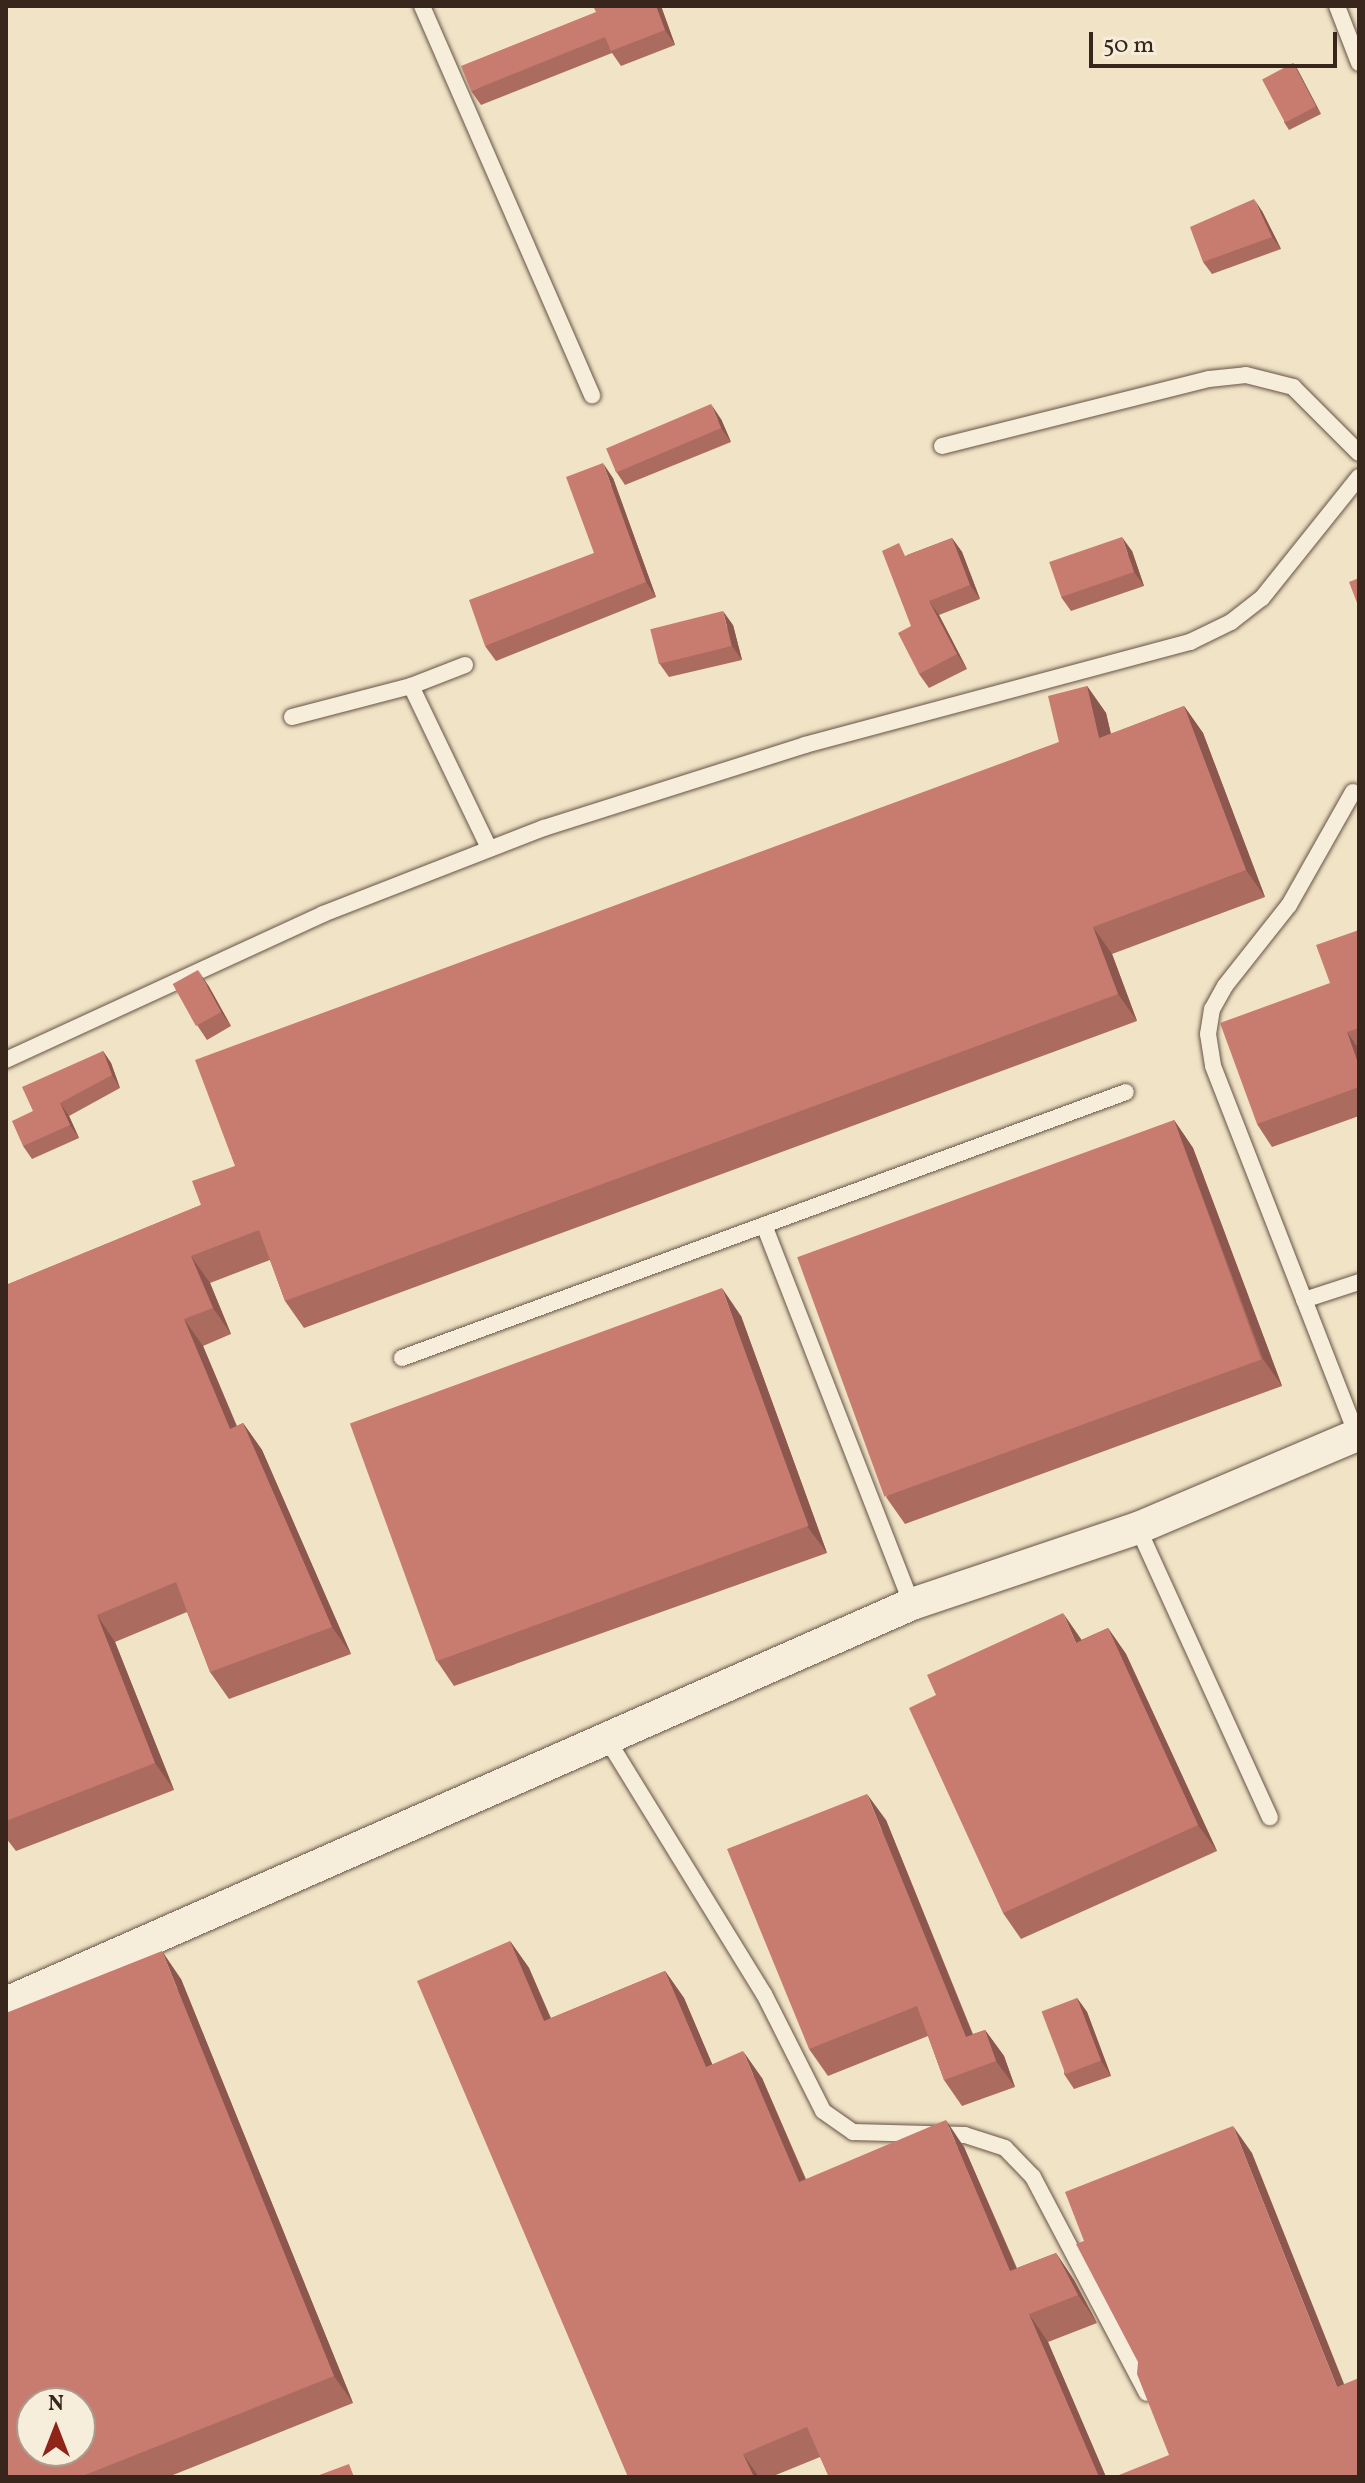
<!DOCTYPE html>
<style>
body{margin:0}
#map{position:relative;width:1365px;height:2483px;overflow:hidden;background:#f1e3c6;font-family:Vollkorn,serif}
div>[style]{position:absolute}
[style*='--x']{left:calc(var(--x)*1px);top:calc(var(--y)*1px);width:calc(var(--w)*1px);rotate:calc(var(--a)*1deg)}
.roads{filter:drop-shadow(0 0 2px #665446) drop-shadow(0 0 2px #665446)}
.lane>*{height:16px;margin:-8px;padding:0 8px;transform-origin:8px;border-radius:8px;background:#f6edda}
.street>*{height:32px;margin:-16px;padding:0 16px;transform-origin:16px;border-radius:16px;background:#f6edda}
.wall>*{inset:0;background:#ac6b5f}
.shaded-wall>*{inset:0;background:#8c574e}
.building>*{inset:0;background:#c87c6f;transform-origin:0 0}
span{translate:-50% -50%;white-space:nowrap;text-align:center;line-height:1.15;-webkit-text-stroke:8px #f6edda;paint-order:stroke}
.frame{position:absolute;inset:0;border:8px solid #38251c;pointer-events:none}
.north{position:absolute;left:16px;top:2387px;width:80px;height:80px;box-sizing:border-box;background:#f6edda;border:2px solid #aa9d8e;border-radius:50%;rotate:0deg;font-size:22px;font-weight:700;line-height:32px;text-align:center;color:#38251c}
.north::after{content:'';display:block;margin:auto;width:28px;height:36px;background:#8f2418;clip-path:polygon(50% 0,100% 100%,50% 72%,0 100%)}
.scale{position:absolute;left:1089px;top:32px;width:248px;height:36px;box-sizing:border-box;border:4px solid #38251c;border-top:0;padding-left:10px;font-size:24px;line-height:28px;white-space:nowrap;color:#38251c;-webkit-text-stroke:6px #f6edda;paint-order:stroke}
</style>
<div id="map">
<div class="roads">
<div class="lane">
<i style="--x:422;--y:6;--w:425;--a:66.4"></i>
<i style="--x:1337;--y:6;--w:61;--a:68.9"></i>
<i style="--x:942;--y:446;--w:275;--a:-14.1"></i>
<i style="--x:1209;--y:379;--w:37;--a:-6"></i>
<i style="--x:1246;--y:375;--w:49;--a:14.3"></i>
<i style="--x:1293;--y:387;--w:93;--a:45"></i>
<i style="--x:411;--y:686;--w:180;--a:64.3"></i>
<i style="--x:292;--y:717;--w:123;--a:-14.6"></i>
<i style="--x:411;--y:686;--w:58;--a:-21.3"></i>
<i style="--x:1353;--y:792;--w:130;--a:119.5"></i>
<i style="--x:1289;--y:905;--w:103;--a:128.3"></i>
<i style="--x:1225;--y:986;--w:26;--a:119"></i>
<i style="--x:1212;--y:1009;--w:25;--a:99"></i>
<i style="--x:1208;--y:1034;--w:32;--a:81"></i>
<i style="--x:1213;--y:1066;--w:396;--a:68.7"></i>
<i style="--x:6;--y:1060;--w:349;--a:-24.7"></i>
<i style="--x:323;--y:914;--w:237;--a:-21.3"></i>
<i style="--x:544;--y:828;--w:274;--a:-17.6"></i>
<i style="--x:805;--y:745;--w:399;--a:-15"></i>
<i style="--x:1190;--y:642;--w:46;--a:-26"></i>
<i style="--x:1231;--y:622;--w:39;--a:-38"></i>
<i style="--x:1262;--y:598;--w:155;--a:-51.3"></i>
<i style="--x:764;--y:1225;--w:407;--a:68.7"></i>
<i style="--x:1304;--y:1300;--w:58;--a:-18.1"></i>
<i style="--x:402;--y:1358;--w:771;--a:-20.17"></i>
<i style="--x:1138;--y:1528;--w:318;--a:65.5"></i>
<i style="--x:607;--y:1739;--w:299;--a:58.4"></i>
<i style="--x:764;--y:1994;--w:131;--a:63.2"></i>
<i style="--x:823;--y:2111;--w:37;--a:35"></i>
<i style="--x:853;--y:2132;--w:112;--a:1.5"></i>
<i style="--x:965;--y:2135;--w:42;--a:18"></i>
<i style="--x:1005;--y:2148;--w:40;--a:46"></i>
<i style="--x:1033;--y:2177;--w:244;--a:62.2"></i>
</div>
<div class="street">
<i style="--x:6;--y:2003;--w:990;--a:-23.77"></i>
<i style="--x:912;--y:1604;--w:238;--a:-18.6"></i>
<i style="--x:1138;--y:1528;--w:240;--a:-23"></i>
</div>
</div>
<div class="wall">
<i style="clip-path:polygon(661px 6px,675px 45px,621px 66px,612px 53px,481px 105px,471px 91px)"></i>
<i style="clip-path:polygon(1293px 63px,1321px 114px,1289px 130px,1284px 122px)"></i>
<i style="clip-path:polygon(1262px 211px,1281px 249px,1212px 274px,1203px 262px)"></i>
<i style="clip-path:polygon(721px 419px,731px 442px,625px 485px,615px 470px)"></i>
<i style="clip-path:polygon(613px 478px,656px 597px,496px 661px,485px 646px,594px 553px)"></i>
<i style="clip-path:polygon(952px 538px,962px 552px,980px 599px,939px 615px,967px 669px,929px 688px,919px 674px,911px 626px,907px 555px)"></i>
<i style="clip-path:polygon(1132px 551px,1144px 586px,1071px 611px,1061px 597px)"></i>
<i style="clip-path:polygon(733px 625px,742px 660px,669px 677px,659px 663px)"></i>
<i style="clip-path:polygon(1087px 686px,1106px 713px,1111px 734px,1184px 706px,1203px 733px,1265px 897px,1112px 954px,1137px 1021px,304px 1328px,285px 1301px,270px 1260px,210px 1283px,231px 1334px,203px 1346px,237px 1426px,243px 1423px,262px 1450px,351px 1654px,229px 1699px,210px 1672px,187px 1612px,115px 1642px,174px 1790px,16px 1851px,6px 1838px,6px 1285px,201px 1205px,235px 1166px,1059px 742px)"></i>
<i style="clip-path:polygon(1359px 930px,1359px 1116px,1272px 1147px,1257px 1124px)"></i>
<i style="clip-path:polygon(208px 985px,231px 1026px,207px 1040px,197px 1025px)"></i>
<i style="clip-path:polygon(103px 1051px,111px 1063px,120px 1088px,69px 1116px,79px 1138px,32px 1159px,23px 1146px,33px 1111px)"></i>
<i style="clip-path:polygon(1174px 1120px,1193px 1148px,1282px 1386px,905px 1524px,886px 1497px)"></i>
<i style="clip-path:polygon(741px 1316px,827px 1553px,454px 1686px,435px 1658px)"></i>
<i style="clip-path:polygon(1108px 1628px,1126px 1654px,1217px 1851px,1021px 1939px,1003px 1913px,1081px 1640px)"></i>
<i style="clip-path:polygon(886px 1820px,973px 2034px,985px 2030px,1004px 2056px,1015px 2087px,962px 2106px,944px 2080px,928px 2036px,828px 2076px,809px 2049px)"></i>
<i style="clip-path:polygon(510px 1941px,529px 1968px,551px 2018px,665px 1971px,684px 1998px,712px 2064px,762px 2078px,806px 2179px,964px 2147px,1017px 2268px,1056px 2253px,1074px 2280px,1097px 2323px,1048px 2342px,1106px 2477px,829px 2477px,820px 2457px,771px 2477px,628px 2477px)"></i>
<i style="clip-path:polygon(181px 1979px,353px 2403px,168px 2477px,6px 2477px)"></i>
<i style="clip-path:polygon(1077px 1998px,1087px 2012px,1111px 2076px,1074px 2089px,1064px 2074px)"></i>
</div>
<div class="shaded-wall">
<i style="clip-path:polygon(656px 6px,661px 6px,675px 45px,665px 30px)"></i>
<i style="clip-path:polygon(1293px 63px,1298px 70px,1321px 114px,1316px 106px)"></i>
<i style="clip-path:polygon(1254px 199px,1262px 211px,1281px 249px,1272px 237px)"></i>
<i style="clip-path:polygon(711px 404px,721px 419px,731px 442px,721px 428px)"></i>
<i style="clip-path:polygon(603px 463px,613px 478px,656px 597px,646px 582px)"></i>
<i style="clip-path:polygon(1122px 537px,1132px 551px,1144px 586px,1134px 572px)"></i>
<i style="clip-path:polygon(952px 538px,962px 552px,980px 599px,970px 585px)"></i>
<i style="clip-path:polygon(929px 601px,939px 615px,967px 669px,957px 654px)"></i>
<i style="clip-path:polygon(723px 611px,733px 625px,742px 660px,732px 646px)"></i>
<i style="clip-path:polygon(1087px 686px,1106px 713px,1118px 765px,1099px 738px)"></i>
<i style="clip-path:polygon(1184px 706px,1203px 733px,1265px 897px,1246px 870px)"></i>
<i style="clip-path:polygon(1093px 927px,1112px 954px,1137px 1021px,1118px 994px)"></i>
<i style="clip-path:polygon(198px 970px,208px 985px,231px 1026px,221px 1012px)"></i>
<i style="clip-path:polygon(1347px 1032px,1359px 1049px,1359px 1066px)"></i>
<i style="clip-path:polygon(103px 1051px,111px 1063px,120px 1088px,112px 1075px)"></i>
<i style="clip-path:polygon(60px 1103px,69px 1116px,79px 1138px,70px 1125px)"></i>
<i style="clip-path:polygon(1174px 1120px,1193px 1148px,1282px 1386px,1263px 1359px)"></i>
<i style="clip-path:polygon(191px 1256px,210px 1283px,231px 1334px,213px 1308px)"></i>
<i style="clip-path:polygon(722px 1288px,741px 1316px,827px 1553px,807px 1526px)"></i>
<i style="clip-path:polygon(184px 1319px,203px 1346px,249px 1456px,230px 1429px)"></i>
<i style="clip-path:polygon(243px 1423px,262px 1450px,351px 1654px,332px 1627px)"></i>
<i style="clip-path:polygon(1063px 1613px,1081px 1639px,1094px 1669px,1076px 1643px)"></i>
<i style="clip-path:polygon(97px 1615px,115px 1642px,174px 1790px,155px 1763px)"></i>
<i style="clip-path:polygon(1108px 1628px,1126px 1654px,1217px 1851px,1198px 1825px)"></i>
<i style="clip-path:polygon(867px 1794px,886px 1820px,984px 2063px,966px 2037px)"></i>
<i style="clip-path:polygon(510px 1941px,529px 1968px,563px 2048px,544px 2021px)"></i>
<i style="clip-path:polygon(162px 1951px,181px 1979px,353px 2403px,334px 2376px)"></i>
<i style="clip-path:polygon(665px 1971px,684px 1998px,725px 2094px,706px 2067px)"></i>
<i style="clip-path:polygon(1077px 1998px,1087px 2012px,1111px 2076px,1101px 2061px)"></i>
<i style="clip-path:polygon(985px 2030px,1004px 2056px,1015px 2087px,996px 2061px)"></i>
<i style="clip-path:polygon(743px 2051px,762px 2078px,818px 2209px,799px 2182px)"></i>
<i style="clip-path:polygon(946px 2120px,964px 2147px,1029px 2298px,1010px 2271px)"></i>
<i style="clip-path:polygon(1233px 2126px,1252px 2153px,1356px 2414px,1337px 2387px)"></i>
<i style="clip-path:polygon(1056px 2253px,1074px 2280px,1097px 2323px,1078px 2295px)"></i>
<i style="clip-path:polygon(1029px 2314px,1048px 2342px,1106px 2477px,1099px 2477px)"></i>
<i style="clip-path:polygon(743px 2454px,759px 2477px,754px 2477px)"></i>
</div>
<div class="building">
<i style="clip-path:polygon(593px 6px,656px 6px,665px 30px,611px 51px,605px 37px,471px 91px,461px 66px,596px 12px)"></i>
<i style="left:1293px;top:63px;width:49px;height:35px;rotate:62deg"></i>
<i style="clip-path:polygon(1254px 199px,1272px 237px,1203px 262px,1190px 227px)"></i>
<i style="left:711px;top:404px;width:26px;height:114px;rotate:67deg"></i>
<i style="clip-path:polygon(603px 463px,646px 582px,485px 646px,469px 600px,594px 553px,566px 477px)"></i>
<i style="left:1122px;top:537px;width:37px;height:77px;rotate:71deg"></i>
<i style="clip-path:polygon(952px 538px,970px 585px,929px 601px,957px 654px,919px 674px,898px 633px,911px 626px,882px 551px,899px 543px,905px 556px)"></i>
<i style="clip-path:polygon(1359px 578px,1359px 608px,1349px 582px)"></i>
<i style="left:723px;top:611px;width:36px;height:75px;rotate:76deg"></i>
<i style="clip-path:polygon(1087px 686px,1099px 738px,1184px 706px,1246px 870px,1093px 927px,1118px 994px,285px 1301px,259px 1230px,191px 1256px,213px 1308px,184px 1319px,230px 1429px,243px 1423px,332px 1627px,210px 1672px,176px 1582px,97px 1615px,155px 1763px,6px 1821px,6px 1285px,201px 1205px,192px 1181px,235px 1166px,195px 1060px,1059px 742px,1048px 696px)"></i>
<i style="clip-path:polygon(1359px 930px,1359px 1028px,1347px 1032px,1359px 1066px,1359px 1087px,1257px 1124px,1220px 1023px,1330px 983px,1316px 945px)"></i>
<i style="left:198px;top:970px;width:48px;height:29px;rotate:61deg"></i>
<i style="clip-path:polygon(103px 1051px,112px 1075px,60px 1103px,70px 1125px,23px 1146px,12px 1121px,33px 1111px,22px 1087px)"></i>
<i style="left:1174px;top:1120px;width:255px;height:401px;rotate:70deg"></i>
<i style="left:722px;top:1288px;width:253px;height:396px;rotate:70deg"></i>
<i style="clip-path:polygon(1063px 1613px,1076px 1643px,1108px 1628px,1198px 1825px,1003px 1913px,909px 1708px,936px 1695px,927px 1675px)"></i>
<i style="clip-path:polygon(867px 1794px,966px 2037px,985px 2030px,996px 2061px,944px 2080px,917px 2006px,809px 2049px,727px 1849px)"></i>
<i style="clip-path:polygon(510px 1941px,544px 2021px,665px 1971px,706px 2067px,743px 2051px,799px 2182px,946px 2120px,1010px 2271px,1056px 2253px,1078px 2295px,1029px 2314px,1099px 2477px,829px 2477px,807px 2427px,743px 2454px,754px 2477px,628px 2477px,417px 1981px)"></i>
<i style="clip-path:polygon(evenodd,162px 1951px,334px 2376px,80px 2477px,6px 2477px,6px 2013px,162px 1951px,32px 2403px,80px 2403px,80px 2451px,32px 2451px,32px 2403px)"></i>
<i style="left:1077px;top:1998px;width:67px;height:38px;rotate:69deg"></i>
<i style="clip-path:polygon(1233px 2126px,1337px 2387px,1359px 2378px,1359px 2477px,1114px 2477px,1169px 2455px,1137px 2374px,1138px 2362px,1076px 2244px,1084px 2241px,1065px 2192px)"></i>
<i style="clip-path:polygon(349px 2464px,354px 2477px,314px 2477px)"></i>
</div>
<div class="frame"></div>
<div class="north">N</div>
<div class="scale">50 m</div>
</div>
